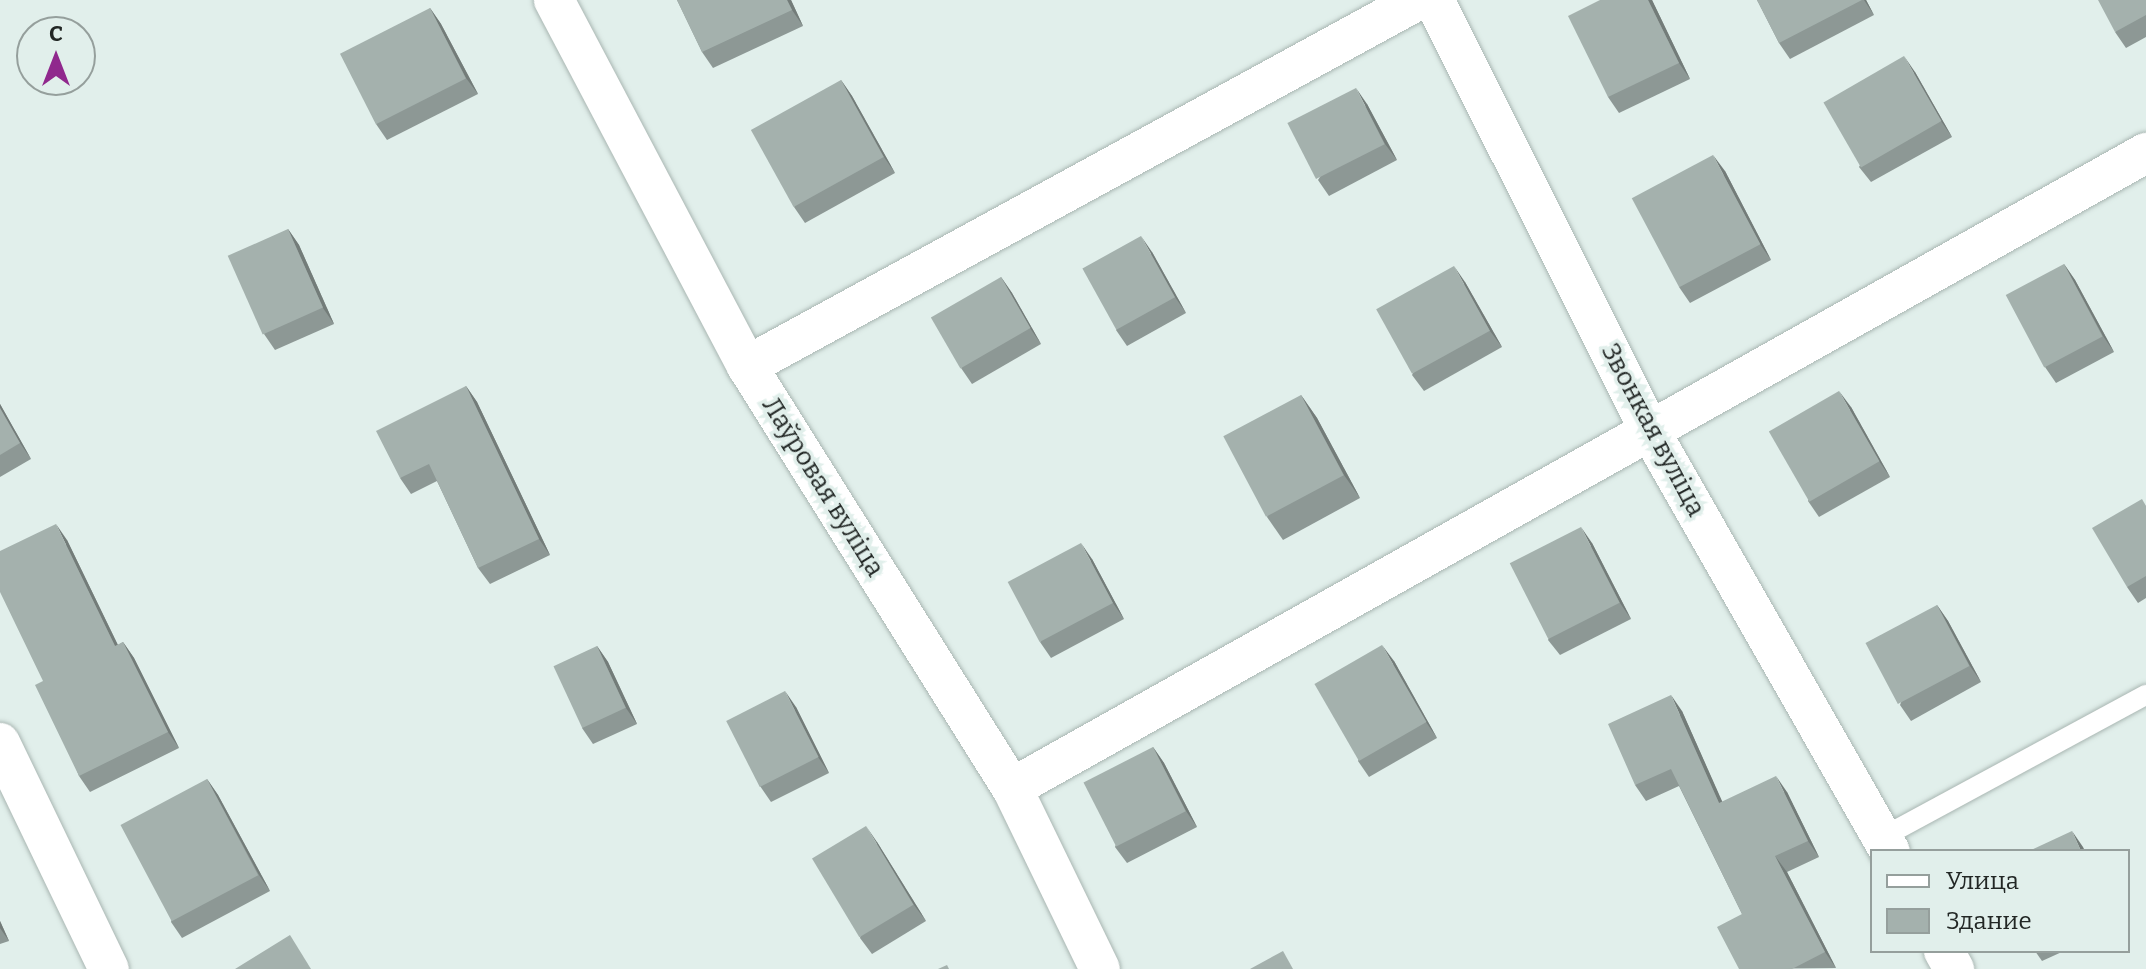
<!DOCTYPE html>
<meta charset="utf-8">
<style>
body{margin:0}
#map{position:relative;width:2146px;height:969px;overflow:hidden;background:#e1efeb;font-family:Bitter,serif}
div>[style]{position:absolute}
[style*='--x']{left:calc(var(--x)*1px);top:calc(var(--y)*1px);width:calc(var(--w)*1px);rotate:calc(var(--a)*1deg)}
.roads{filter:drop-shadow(0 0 2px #a9b6b2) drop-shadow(0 0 2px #a9b6b2)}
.lane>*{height:20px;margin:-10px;padding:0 10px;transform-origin:10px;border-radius:10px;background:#fff}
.street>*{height:40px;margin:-20px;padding:0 20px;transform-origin:20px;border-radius:20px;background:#fff}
.wall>*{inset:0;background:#8d9895}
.shaded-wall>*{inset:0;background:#737c79}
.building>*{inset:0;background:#a4b1ad;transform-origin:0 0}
span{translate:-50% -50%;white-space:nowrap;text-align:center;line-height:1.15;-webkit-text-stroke:7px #e1efeb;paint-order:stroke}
.street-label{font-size:26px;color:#222725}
.legend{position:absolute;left:1870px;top:849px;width:260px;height:104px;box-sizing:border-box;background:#e1efeb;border:2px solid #959f9c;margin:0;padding:10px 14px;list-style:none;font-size:24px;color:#222725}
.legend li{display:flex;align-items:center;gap:16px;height:40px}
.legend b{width:40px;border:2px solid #959f9c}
.north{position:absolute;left:16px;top:16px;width:80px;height:80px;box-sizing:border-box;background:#e1efeb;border:2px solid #959f9c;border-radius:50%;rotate:0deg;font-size:22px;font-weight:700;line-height:32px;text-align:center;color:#222725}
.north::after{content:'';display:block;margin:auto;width:28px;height:36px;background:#90288d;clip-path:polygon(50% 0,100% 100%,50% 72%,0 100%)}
</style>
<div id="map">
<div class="roads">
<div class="lane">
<i style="--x:1883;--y:837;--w:299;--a:-28.4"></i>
</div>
<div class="street">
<i style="--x:554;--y:0;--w:414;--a:62.2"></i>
<i style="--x:747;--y:366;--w:498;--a:57.9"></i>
<i style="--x:1012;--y:788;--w:201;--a:64.1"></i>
<i style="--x:1434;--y:0;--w:482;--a:63.4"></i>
<i style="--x:1650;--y:431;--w:484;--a:60.3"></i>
<i style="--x:747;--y:366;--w:764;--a:-28.61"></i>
<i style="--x:0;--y:743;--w:251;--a:64.3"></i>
<i style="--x:1012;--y:788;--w:1300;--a:-29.25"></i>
<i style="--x:1944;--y:951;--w:21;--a:61"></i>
</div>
</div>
<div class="wall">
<i style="clip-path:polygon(677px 0,791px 0,803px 26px,713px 68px,702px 52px)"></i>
<i style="clip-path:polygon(1600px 0,1652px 0,1690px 79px,1619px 113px,1608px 97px)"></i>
<i style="clip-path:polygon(1757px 0,1866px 0,1874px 15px,1790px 59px,1779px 43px)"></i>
<i style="clip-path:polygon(2146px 0,2146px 37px,2126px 48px,2115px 32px)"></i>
<i style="clip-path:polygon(430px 8px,441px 24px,478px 94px,387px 140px,376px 124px)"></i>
<i style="clip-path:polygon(1915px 72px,1952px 137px,1871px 182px,1859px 167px)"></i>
<i style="clip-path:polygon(841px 80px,852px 96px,895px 173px,805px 223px,794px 207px)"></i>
<i style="clip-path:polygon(1367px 104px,1397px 160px,1329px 196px,1318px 180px)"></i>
<i style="clip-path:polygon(1725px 171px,1771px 260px,1690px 303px,1679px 287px)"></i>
<i style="clip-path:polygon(288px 229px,299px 245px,334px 324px,275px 350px,264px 334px)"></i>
<i style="clip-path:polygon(1152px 252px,1186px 313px,1127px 346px,1116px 330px)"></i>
<i style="clip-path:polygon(2064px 264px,2075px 280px,2114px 352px,2056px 383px,2045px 367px)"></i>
<i style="clip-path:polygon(1001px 277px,1012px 293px,1041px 344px,972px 384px,961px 368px)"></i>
<i style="clip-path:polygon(1465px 282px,1502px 347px,1424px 391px,1412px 375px)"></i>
<i style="clip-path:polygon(466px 386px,477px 402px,550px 555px,490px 584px,478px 568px,437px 481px,411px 494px,400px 478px)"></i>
<i style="clip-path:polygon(1301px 395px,1317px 418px,1360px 498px,1283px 540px,1267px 517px)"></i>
<i style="clip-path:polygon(0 404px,31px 459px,0 477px)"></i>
<i style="clip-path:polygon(1851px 407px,1890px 477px,1819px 517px,1808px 501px)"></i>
<i style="clip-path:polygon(2146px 505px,2146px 598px,2138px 603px,2127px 587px)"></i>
<i style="clip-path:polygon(67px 540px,118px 645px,123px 642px,134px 658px,179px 748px,90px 792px,79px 776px,43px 681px)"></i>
<i style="clip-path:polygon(1592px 543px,1631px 619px,1560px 655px,1548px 640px)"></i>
<i style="clip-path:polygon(1092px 559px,1124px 619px,1051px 658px,1040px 642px)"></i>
<i style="clip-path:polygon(1937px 605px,1948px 621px,1981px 682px,1911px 721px,1900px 705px)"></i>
<i style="clip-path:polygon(597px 646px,608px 662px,637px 724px,593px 744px,582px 728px)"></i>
<i style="clip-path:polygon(1394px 661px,1437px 738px,1369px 777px,1358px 761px)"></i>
<i style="clip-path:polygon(796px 707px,829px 773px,771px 802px,760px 786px)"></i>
<i style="clip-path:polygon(1682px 711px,1722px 802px,1787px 792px,1819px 857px,1787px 872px,1836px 968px,1739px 969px,1742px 914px,1679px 786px,1646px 801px,1635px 785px)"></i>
<i style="clip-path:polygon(1153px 747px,1164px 763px,1197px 827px,1127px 863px,1115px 847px)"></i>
<i style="clip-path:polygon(207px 779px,218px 795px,270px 891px,182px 938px,171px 922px)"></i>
<i style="clip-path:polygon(877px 842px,926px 921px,872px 954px,860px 938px)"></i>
<i style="clip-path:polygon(0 921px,9px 941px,0 944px)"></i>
<i style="clip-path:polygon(2035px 951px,2064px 951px,2042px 961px)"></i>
</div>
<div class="shaded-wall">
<i style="clip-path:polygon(787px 0,791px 0,803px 26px,792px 10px)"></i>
<i style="clip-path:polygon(1648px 0,1652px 0,1690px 79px,1679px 63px)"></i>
<i style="clip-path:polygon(1864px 0,1866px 0,1874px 15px)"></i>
<i style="clip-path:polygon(430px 8px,441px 24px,478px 94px,466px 78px)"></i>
<i style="clip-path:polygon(1904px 56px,1915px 72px,1952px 137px,1941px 121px)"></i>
<i style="clip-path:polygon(841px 80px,852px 96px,895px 173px,884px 157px)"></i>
<i style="clip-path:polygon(1356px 88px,1367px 104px,1397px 160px,1385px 144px)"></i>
<i style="clip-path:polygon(1713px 155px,1725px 171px,1771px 260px,1760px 244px)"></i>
<i style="clip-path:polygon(288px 229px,299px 245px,334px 324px,323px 308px)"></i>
<i style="clip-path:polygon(1141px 236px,1152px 252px,1186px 313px,1175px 297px)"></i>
<i style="clip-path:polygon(2064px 264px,2075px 280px,2114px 352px,2103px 336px)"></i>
<i style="clip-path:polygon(1454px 266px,1465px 282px,1502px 347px,1490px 331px)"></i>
<i style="clip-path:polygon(1001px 277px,1012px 293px,1041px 344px,1030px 328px)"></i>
<i style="clip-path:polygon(466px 386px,477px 402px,550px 555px,539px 539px)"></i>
<i style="clip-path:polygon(1839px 391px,1851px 407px,1890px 477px,1879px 461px)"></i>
<i style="clip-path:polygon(1301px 395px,1317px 418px,1360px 498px,1344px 475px)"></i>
<i style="clip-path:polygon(0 404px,31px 459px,20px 443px,0 408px)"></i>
<i style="clip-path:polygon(56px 524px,67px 540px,126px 662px,115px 646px)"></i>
<i style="clip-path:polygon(1581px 527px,1592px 543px,1631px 619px,1620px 603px)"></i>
<i style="clip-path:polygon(1081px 543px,1092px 559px,1124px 619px,1113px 603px)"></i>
<i style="clip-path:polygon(1937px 605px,1948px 621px,1981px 682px,1970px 666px)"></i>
<i style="clip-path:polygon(123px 642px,134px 658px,179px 748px,168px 732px)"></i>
<i style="clip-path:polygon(1382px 645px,1394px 661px,1437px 738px,1426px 722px)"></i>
<i style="clip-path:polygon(597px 646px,608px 662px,637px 724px,626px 708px)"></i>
<i style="clip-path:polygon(785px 691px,796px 707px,829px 773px,818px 757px)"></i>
<i style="clip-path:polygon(1671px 695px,1682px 711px,1730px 819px,1719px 803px)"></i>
<i style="clip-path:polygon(1153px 747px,1164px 763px,1197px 827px,1186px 811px)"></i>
<i style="clip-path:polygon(1776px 776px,1787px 792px,1819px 857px,1808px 841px)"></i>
<i style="clip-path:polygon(207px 779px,218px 795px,270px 891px,259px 875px)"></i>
<i style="clip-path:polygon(866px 826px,877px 842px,926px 921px,914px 905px)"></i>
<i style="clip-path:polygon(2072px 831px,2083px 847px,2085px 851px,2081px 851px)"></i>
<i style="clip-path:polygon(1775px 856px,1787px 872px,1836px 968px,1825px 952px)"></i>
<i style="clip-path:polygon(0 921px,9px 941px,0 928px)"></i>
</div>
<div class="building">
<i style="clip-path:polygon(677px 0,787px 0,792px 10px,702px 52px)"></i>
<i style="clip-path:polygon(1600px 0,1648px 0,1679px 63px,1608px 97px,1568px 16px)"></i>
<i style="clip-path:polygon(1757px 0,1862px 0,1779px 43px)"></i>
<i style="clip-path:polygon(2098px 0,2146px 0,2146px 15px,2115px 32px)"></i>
<i style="left:430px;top:8px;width:79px;height:101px;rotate:63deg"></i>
<i style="left:1904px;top:56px;width:75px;height:93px;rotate:60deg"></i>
<i style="left:841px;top:80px;width:88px;height:103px;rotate:61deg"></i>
<i style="left:1356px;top:88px;width:63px;height:77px;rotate:63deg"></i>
<i style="left:1713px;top:155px;width:101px;height:92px;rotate:62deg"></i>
<i style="left:288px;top:229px;width:86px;height:66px;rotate:66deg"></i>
<i style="left:1141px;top:236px;width:70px;height:67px;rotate:61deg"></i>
<i style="left:2064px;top:264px;width:82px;height:66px;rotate:62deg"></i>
<i style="left:1454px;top:266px;width:74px;height:89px;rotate:61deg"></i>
<i style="left:1001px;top:277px;width:59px;height:81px;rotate:60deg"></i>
<i style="clip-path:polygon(466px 386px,539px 539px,478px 568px,429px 464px,400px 478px,376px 431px)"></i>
<i style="left:1839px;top:391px;width:81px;height:81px;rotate:60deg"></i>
<i style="left:1301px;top:395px;width:91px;height:88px;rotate:62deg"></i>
<i style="clip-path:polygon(0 408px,20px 443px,0 455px)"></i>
<i style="clip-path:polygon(2142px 499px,2146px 506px,2146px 576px,2127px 587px,2092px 528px)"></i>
<i style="clip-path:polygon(56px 524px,115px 646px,123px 642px,168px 732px,79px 776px,35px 685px,43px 681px,0 592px,0 551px)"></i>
<i style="left:1581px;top:527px;width:85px;height:80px;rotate:63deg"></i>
<i style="left:1081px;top:543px;width:68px;height:83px;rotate:62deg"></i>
<i style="left:1937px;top:605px;width:69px;height:81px;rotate:62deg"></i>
<i style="left:1382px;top:645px;width:89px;height:78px;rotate:60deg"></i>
<i style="left:597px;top:646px;width:68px;height:48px;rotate:65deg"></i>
<i style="left:785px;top:691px;width:74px;height:66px;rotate:63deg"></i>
<i style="clip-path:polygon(1671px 695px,1719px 803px,1776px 776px,1808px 841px,1775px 856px,1825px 952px,1792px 969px,1739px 969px,1717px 927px,1742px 914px,1671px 769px,1635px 785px,1608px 724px)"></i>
<i style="left:1153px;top:747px;width:72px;height:78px;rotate:63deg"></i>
<i style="left:207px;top:779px;width:109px;height:98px;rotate:62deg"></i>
<i style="left:866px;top:826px;width:92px;height:63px;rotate:59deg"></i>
<i style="clip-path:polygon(2072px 831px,2081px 851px,2029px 851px)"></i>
<i style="clip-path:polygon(290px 935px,311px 969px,235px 969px)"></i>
<i style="clip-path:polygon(1283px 951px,1293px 969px,1250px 969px)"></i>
<i style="clip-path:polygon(947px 965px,949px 969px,938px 969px)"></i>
</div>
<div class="street-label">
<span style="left:1653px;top:430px;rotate:62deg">Звонкая вуліца</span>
<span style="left:823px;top:487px;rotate:58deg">Лаўровая вуліца</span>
</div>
<ul class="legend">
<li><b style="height:10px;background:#fff"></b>Улица</li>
<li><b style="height:22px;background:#a4b1ad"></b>Здание</li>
</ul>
<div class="north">С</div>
</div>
